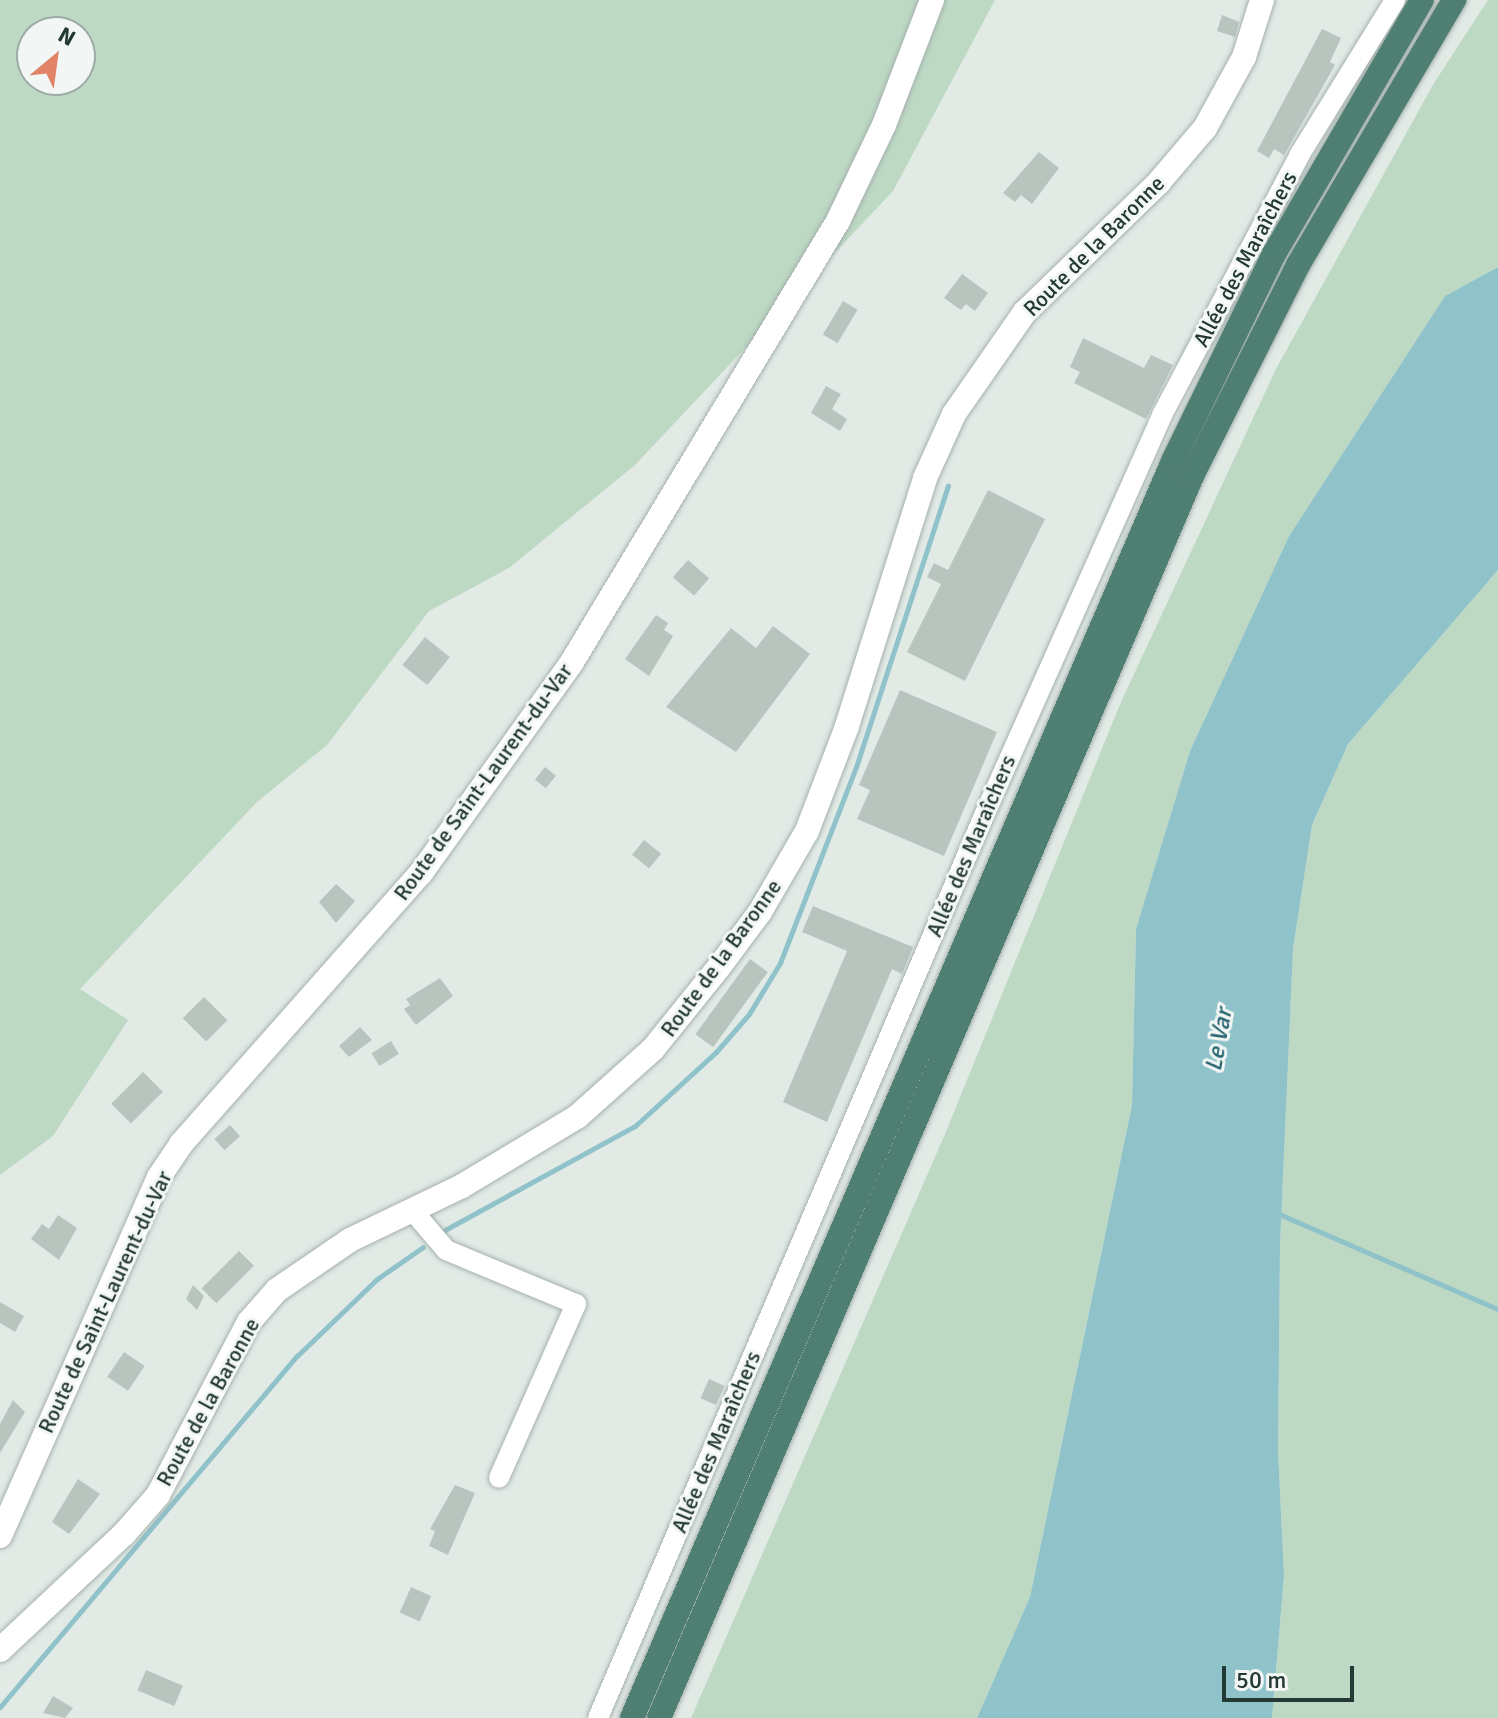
<!DOCTYPE html>
<meta charset="utf-8">
<style>
body{margin:0}
#map{position:relative;width:1498px;height:1718px;overflow:hidden;background:#e2eae6;font-family:Signika,sans-serif}
div>[style]{position:absolute}
[style*='--x']{left:calc(var(--x)*1px);top:calc(var(--y)*1px);width:calc(var(--w)*1px);rotate:calc(var(--a)*1deg)}
.green>*{inset:0;background:#bdd9c4}
.water>*{inset:0;background:#90c2ca}
.stream>*{height:5px;margin:-2.5px;padding:0 2.5px;transform-origin:2.5px;border-radius:2.5px;background:#90c2ca}
.building>*{inset:0;background:#b8c5bf;transform-origin:0 0}
.roads{filter:drop-shadow(0 0 2px #a5b1ad) drop-shadow(0 0 2px #a5b1ad)}
.minor>*{height:20px;margin:-10px;padding:0 10px;transform-origin:10px;border-radius:10px;background:#fff}
.tertiary>*{height:24px;margin:-12px;padding:0 12px;transform-origin:12px;border-radius:12px;background:#fff}
.secondary>*{height:24px;margin:-12px;padding:0 12px;transform-origin:12px;border-radius:12px;background:#fff}
.trunk>*{height:24px;margin:-12px;padding:0 12px;transform-origin:12px;border-radius:12px;background:#4f7e72}
span{translate:-50% -50%;white-space:nowrap;text-align:center;line-height:1.15;-webkit-text-stroke:6px #f2f7f5;paint-order:stroke}
.street-label{font-size:22px;color:#243933}
.water-label{font-size:24px;color:#25646f;font-style:italic}
.north{position:absolute;left:16px;top:16px;width:80px;height:80px;box-sizing:border-box;background:#f2f7f5;border:2px solid #a0aba7;border-radius:50%;rotate:29deg;font-size:22px;font-weight:700;line-height:32px;text-align:center;color:#243933}
.north::after{content:'';display:block;margin:auto;width:28px;height:36px;background:#e28368;clip-path:polygon(50% 0,100% 100%,50% 72%,0 100%)}
.scale{position:absolute;left:1222px;top:1666px;width:132px;height:36px;box-sizing:border-box;border:4px solid #243933;border-top:0;padding-left:10px;font-size:24px;line-height:28px;white-space:nowrap;color:#243933;-webkit-text-stroke:6px #f2f7f5;paint-order:stroke}
</style>
<div id="map">
<div class="green">
<i style="clip-path:polygon(evenodd,0 0,995px 0,893px 191px,635px 465px,509px 568px,429px 611px,327px 745px,257px 802px,80px 989px,128px 1020px,53px 1136px,0 1175px,0 0,32px 32px,80px 32px,80px 80px,32px 80px,32px 32px)"></i>
<i style="clip-path:polygon(1488px 0,1498px 0,1498px 267px,1445px 296px,1289px 536px,1190px 751px,1136px 929px,1132px 1105px,1030px 1597px,977px 1718px,691px 1718px,945px 1134px,1121px 702px,1276px 369px,1434px 83px)"></i>
<i style="clip-path:polygon(1498px 570px,1498px 1718px,1272px 1718px,1284px 1576px,1278px 1450px,1280px 1246px,1293px 949px,1312px 825px,1348px 744px)"></i>
</div>
<div class="water">
<i style="clip-path:polygon(1498px 267px,1498px 570px,1348px 744px,1312px 825px,1293px 949px,1280px 1246px,1278px 1450px,1284px 1576px,1272px 1718px,977px 1718px,1030px 1597px,1132px 1105px,1136px 929px,1190px 751px,1289px 536px,1445px 296px)"></i>
</div>
<div class="stream">
<i style="--x:1279;--y:1214;--w:239;--a:23.5"></i>
<i style="--x:443;--y:1231;--w:219;--a:-28.7"></i>
<i style="--x:635;--y:1126;--w:110;--a:-42.4"></i>
<i style="--x:716;--y:1052;--w:50;--a:-49"></i>
<i style="--x:749;--y:1014;--w:60;--a:-58.7"></i>
<i style="--x:780;--y:963;--w:210;--a:-68.8"></i>
<i style="--x:856;--y:767;--w:296;--a:-71.9"></i>
<i style="--x:0;--y:1707;--w:460;--a:-49.8"></i>
<i style="--x:297;--y:1356;--w:111;--a:-43.9"></i>
<i style="--x:377;--y:1279;--w:56;--a:-34.8"></i>
</div>
<div class="building">
<i style="clip-path:polygon(1222px 15px,1239px 22px,1235px 37px,1217px 31px)"></i>
<i style="clip-path:polygon(1322px 29px,1341px 38px,1330px 62px,1335px 65px,1284px 155px,1274px 149px,1269px 158px,1257px 151px)"></i>
<i style="clip-path:polygon(1039px 152px,1059px 168px,1032px 204px,1021px 195px,1015px 202px,1003px 193px)"></i>
<i style="clip-path:polygon(962px 274px,988px 293px,975px 311px,966px 304px,961px 310px,944px 298px)"></i>
<i style="left:843px;top:301px;width:17px;height:39px;rotate:31deg"></i>
<i style="clip-path:polygon(1083px 338px,1144px 368px,1151px 355px,1173px 365px,1146px 419px,1074px 383px,1080px 372px,1070px 367px)"></i>
<i style="clip-path:polygon(826px 386px,841px 394px,832px 409px,847px 419px,840px 431px,811px 413px)"></i>
<i style="clip-path:polygon(988px 490px,1045px 519px,965px 681px,907px 652px,941px 584px,927px 577px,934px 563px,948px 570px)"></i>
<i style="left:688px;top:560px;width:28px;height:23px;rotate:41deg"></i>
<i style="clip-path:polygon(656px 615px,668px 623px,664px 630px,673px 636px,649px 676px,625px 659px)"></i>
<i style="clip-path:polygon(773px 626px,810px 654px,736px 752px,666px 707px,731px 628px,756px 648px)"></i>
<i style="left:425px;top:637px;width:32px;height:36px;rotate:39deg"></i>
<i style="clip-path:polygon(900px 690px,997px 732px,944px 856px,857px 819px,870px 790px,859px 785px)"></i>
<i style="left:545px;top:767px;width:14px;height:16px;rotate:39deg"></i>
<i style="left:644px;top:840px;width:22px;height:19px;rotate:39deg"></i>
<i style="clip-path:polygon(336px 884px,355px 901px,336px 923px,319px 902px)"></i>
<i style="clip-path:polygon(813px 906px,913px 947px,902px 974px,892px 969px,827px 1122px,783px 1102px,847px 951px,802px 932px)"></i>
<i style="left:750px;top:959px;width:22px;height:93px;rotate:36deg"></i>
<i style="clip-path:polygon(440px 978px,453px 996px,416px 1025px,404px 1009px,410px 1005px,406px 999px)"></i>
<i style="left:204px;top:997px;width:33px;height:30px;rotate:45deg"></i>
<i style="clip-path:polygon(360px 1027px,372px 1040px,349px 1057px,339px 1046px)"></i>
<i style="left:391px;top:1041px;width:15px;height:23px;rotate:58deg"></i>
<i style="left:143px;top:1072px;width:28px;height:45px;rotate:45deg"></i>
<i style="left:230px;top:1125px;width:15px;height:21px;rotate:48deg"></i>
<i style="clip-path:polygon(58px 1215px,77px 1228px,59px 1260px,31px 1239px,42px 1224px,49px 1229px)"></i>
<i style="left:239px;top:1251px;width:21px;height:53px;rotate:45deg"></i>
<i style="clip-path:polygon(193px 1285px,204px 1296px,197px 1310px,186px 1299px)"></i>
<i style="clip-path:polygon(0 1302px,24px 1316px,15px 1332px,0 1323px)"></i>
<i style="left:124px;top:1352px;width:25px;height:30px;rotate:34deg"></i>
<i style="left:709px;top:1379px;width:17px;height:21px;rotate:24deg"></i>
<i style="clip-path:polygon(13px 1400px,25px 1412px,0 1453px,0 1424px)"></i>
<i style="clip-path:polygon(78px 1479px,100px 1494px,69px 1534px,52px 1522px)"></i>
<i style="clip-path:polygon(455px 1485px,475px 1493px,448px 1555px,429px 1546px,435px 1531px,430px 1529px)"></i>
<i style="left:411px;top:1587px;width:22px;height:28px;rotate:24deg"></i>
<i style="left:146px;top:1670px;width:40px;height:22px;rotate:23deg"></i>
<i style="clip-path:polygon(53px 1696px,73px 1708px,65px 1718px,43px 1713px)"></i>
</div>
<div class="roads">
<div class="minor">
<i style="--x:412;--y:1210;--w:52;--a:49.6"></i>
<i style="--x:446;--y:1250;--w:141;--a:22.6"></i>
<i style="--x:576;--y:1304;--w:190;--a:113.9"></i>
<i style="--x:598;--y:1718;--w:987;--a:-66.84"></i>
<i style="--x:986;--y:811;--w:433;--a:-66"></i>
<i style="--x:1162;--y:415;--w:295;--a:-62.1"></i>
<i style="--x:1300;--y:154;--w:181;--a:-58.3"></i>
</div>
<div class="tertiary">
<i style="--x:0;--y:1536;--w:393;--a:-66.1"></i>
<i style="--x:159;--y:1177;--w:40;--a:-56"></i>
<i style="--x:181;--y:1144;--w:362;--a:-48.5"></i>
<i style="--x:421;--y:873;--w:259;--a:-54.4"></i>
<i style="--x:572;--y:662;--w:515;--a:-58.9"></i>
<i style="--x:838;--y:221;--w:106;--a:-64.4"></i>
<i style="--x:884;--y:125;--w:134;--a:-69"></i>
</div>
<div class="secondary">
<i style="--x:0;--y:1650;--w:170;--a:-43.1"></i>
<i style="--x:124;--y:1534;--w:52;--a:-48.9"></i>
<i style="--x:158;--y:1495;--w:195;--a:-62.3"></i>
<i style="--x:249;--y:1322;--w:43;--a:-48.8"></i>
<i style="--x:277;--y:1290;--w:88;--a:-34.4"></i>
<i style="--x:350;--y:1240;--w:124;--a:-25.7"></i>
<i style="--x:462;--y:1186;--w:134;--a:-31"></i>
<i style="--x:577;--y:1117;--w:102;--a:-41.8"></i>
<i style="--x:653;--y:1049;--w:105;--a:-51.2"></i>
<i style="--x:719;--y:967;--w:69;--a:-53.3"></i>
<i style="--x:760;--y:912;--w:94;--a:-59.9"></i>
<i style="--x:807;--y:831;--w:112;--a:-69.1"></i>
<i style="--x:847;--y:726;--w:260;--a:-72.5"></i>
<i style="--x:925;--y:478;--w:70;--a:-65.6"></i>
<i style="--x:954;--y:414;--w:124;--a:-55.2"></i>
<i style="--x:1025;--y:312;--w:187;--a:-44.1"></i>
<i style="--x:1159;--y:182;--w:71;--a:-49.6"></i>
<i style="--x:1205;--y:128;--w:81;--a:-61.2"></i>
<i style="--x:1244;--y:57;--w:60;--a:-72.5"></i>
</div>
<div class="trunk">
<i style="--x:632;--y:1718;--w:1368;--a:-66.71"></i>
<i style="--x:1173;--y:461;--w:230;--a:-64"></i>
<i style="--x:1274;--y:254;--w:294;--a:-59.8"></i>
<i style="--x:659;--y:1718;--w:1354;--a:-66.77"></i>
<i style="--x:1193;--y:474;--w:234;--a:-63.3"></i>
<i style="--x:1298;--y:265;--w:308;--a:-59.5"></i>
</div>
</div>
<div class="street-label">
<span style="left:1094px;top:246px;rotate:-45deg">Route de la Baronne</span>
<span style="left:1245px;top:259px;rotate:-62deg">Allée des Maraîchers</span>
<span style="left:483px;top:782px;rotate:-54deg">Route de Saint-Laurent-du-Var</span>
<span style="left:971px;top:846px;rotate:-67deg">Allée des Maraîchers</span>
<span style="left:721px;top:958px;rotate:-54deg">Route de la Baronne</span>
<span style="left:105px;top:1302px;rotate:-65deg">Route de Saint-Laurent-du-Var</span>
<span style="left:208px;top:1402px;rotate:-61deg">Route de la Baronne</span>
<span style="left:716px;top:1442px;rotate:-67deg">Allée des Maraîchers</span>
</div>
<div class="water-label">
<span style="left:1219px;top:1040px;rotate:-80deg">Le Var</span>
</div>
<div class="north">N</div>
<div class="scale">50 m</div>
</div>
